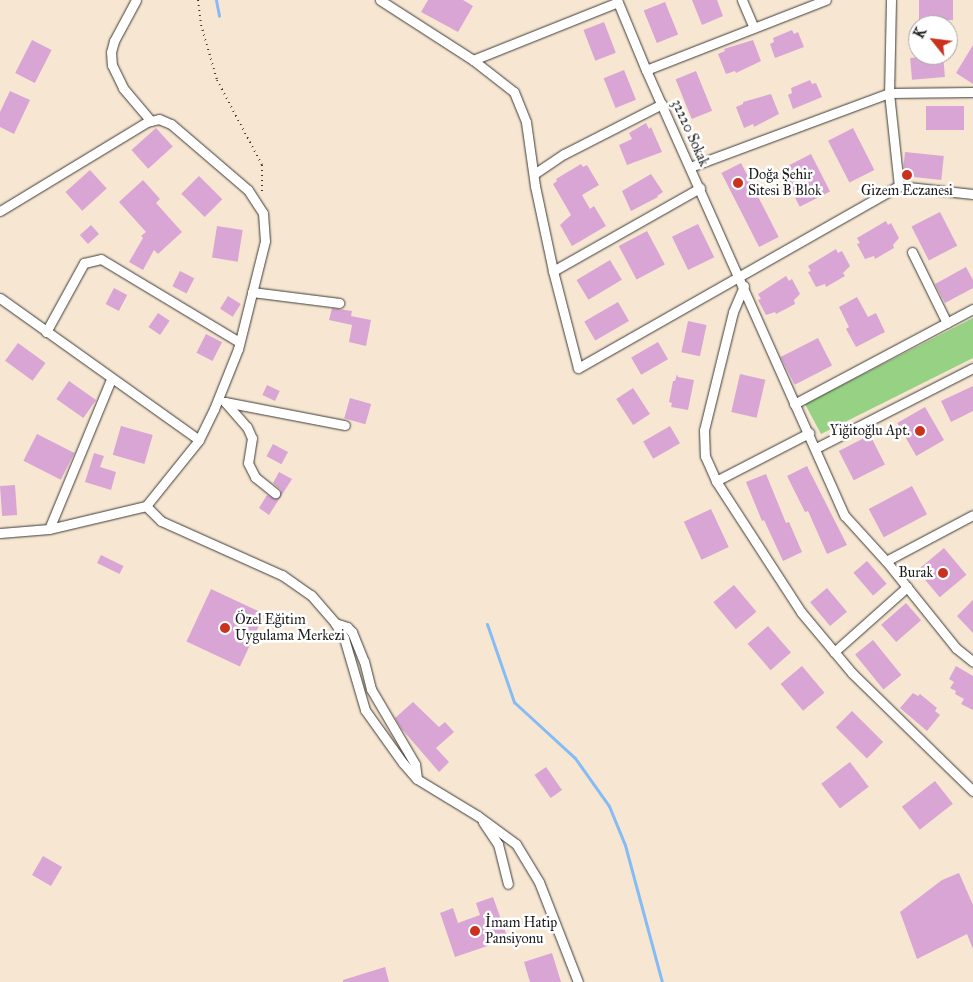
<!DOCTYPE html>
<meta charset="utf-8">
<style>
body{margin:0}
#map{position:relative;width:973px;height:982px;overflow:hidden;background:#f7e7d2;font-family:"IM FELL Great Primer",serif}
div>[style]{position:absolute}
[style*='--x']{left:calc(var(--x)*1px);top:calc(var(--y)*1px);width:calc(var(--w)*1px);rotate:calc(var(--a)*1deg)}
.green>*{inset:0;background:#96d184}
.stream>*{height:3px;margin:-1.5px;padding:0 1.5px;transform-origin:1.5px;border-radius:1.5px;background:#85bcf5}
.building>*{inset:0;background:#d8a5d4;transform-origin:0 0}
.path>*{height:2px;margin-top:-1px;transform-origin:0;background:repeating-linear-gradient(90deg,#3d3a37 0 1px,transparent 0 5px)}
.roads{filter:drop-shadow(0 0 1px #3d3a37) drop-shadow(0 0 1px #3d3a37)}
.minor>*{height:9px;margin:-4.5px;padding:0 4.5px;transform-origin:4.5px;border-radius:4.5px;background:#fff}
.dots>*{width:14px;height:14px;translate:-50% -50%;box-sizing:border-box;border:2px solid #fff;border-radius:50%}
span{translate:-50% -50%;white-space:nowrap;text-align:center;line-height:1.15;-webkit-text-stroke:5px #fff;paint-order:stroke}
.street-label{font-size:14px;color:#1c1c1c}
.poi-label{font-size:14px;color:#1c1c1c}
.left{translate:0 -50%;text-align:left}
.right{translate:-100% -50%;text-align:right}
.north{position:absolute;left:908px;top:15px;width:50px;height:50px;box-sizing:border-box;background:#fff;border:1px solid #a4a4a4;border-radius:50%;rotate:299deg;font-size:14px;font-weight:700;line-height:20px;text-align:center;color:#1c1c1c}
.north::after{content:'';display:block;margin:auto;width:18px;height:22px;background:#c8321e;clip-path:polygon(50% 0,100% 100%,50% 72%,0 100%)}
</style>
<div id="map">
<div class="green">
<i style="clip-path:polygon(973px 318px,973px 358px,821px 434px,805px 404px)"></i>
</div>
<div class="stream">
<i style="--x:216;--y:0;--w:16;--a:79"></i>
<i style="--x:487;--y:624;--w:83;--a:70.9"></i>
<i style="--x:514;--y:702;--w:83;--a:42.6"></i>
<i style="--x:575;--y:758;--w:59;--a:54.7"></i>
<i style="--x:609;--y:806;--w:42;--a:67.7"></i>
<i style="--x:625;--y:845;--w:142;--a:74.9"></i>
</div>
<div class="building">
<i style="clip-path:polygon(428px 0,463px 0,473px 6px,458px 32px,421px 12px)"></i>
<i style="clip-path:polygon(692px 0,717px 0,723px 16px,702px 25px)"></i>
<i style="left:919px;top:0;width:34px;height:20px"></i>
<i style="left:665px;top:2px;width:35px;height:23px;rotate:68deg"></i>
<i style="left:604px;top:22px;width:33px;height:22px;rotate:69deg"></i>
<i style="clip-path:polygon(792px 30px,794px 34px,798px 32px,804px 47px,775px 58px,770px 44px,774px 42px,773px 38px)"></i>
<i style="left:32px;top:40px;width:22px;height:37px;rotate:27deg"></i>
<i style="clip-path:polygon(753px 40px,761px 61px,736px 73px,735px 71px,726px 74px,718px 54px,725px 51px,724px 49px)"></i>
<i style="clip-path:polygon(973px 45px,973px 84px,956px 73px)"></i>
<i style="left:943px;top:55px;width:22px;height:33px;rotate:85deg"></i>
<i style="left:624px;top:70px;width:32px;height:22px;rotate:68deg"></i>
<i style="left:696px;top:71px;width:43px;height:22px;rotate:68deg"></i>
<i style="clip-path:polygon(810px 80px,812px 84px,816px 83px,822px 97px,793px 109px,788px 95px,792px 93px,791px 88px)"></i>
<i style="clip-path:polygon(10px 91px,30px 100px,14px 134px,0 127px,0 112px)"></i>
<i style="clip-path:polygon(771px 94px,779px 114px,754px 127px,753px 124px,744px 128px,736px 107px,743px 104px,743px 102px)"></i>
<i style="left:926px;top:106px;width:38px;height:24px"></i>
<i style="clip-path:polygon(646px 123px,649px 129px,651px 127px,662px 152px,627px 165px,619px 145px,632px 139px,629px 133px)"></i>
<i style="left:156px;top:128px;width:25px;height:33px;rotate:48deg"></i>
<i style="left:853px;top:128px;width:47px;height:28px;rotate:63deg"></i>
<i style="left:905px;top:152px;width:39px;height:24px;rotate:6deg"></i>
<i style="left:811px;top:154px;width:42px;height:34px;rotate:63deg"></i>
<i style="left:741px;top:163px;width:83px;height:22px;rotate:63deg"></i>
<i style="clip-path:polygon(581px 164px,583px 167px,587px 165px,599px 185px,582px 195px,590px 209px,594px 206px,606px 226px,572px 246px,560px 225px,571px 215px,553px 184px,557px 181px,556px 179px)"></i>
<i style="left:90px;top:170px;width:25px;height:33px;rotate:48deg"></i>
<i style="clip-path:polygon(651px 174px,663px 192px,657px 196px,658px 197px,631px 211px,622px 191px)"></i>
<i style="left:199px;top:176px;width:33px;height:25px;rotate:45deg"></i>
<i style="clip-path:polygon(143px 180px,160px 199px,156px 203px,182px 232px,158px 254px,154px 250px,143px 270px,129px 262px,143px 238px,141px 236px,146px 232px,119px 202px)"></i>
<i style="left:940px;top:212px;width:38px;height:32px;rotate:63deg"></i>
<i style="clip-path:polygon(886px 221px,888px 225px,891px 223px,899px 238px,893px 245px,894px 248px,875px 259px,874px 256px,865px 259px,857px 244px,860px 243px,857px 238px)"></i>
<i style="left:698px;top:224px;width:37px;height:29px;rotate:64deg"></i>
<i style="left:91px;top:225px;width:12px;height:15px;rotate:48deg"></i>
<i style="left:217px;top:226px;width:26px;height:32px;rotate:9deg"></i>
<i style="left:647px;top:231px;width:38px;height:32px;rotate:62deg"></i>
<i style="clip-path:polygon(836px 249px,838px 253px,842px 251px,850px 266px,843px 273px,845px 276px,826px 287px,825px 284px,816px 287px,808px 272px,811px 271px,808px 266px)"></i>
<i style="left:610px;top:260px;width:23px;height:39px;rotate:59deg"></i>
<i style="clip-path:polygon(966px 267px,973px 280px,973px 288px,945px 303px,935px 284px)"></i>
<i style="left:180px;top:271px;width:16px;height:17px;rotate:27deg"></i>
<i style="clip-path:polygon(786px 276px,789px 281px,792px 279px,800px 294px,794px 300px,795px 304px,776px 314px,775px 312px,766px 315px,758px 300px,761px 299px,758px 294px)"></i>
<i style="left:114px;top:288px;width:15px;height:18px;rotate:28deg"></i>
<i style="left:228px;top:296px;width:15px;height:15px;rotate:32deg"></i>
<i style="clip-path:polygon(857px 297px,868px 317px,876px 313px,885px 332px,856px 347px,846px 329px,849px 327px,839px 307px)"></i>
<i style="left:618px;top:302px;width:22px;height:39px;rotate:60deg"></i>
<i style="clip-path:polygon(332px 308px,352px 311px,351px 316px,371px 320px,366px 346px,349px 342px,352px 325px,329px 320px)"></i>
<i style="left:158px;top:313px;width:14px;height:17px;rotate:34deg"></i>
<i style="left:688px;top:321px;width:19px;height:32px;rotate:12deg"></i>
<i style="left:206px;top:334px;width:18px;height:21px;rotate:27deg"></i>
<i style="left:818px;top:338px;width:31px;height:42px;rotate:63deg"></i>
<i style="left:658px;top:342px;width:20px;height:31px;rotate:60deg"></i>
<i style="left:18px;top:343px;width:34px;height:22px;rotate:36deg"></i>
<i style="clip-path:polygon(677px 374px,678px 377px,694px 380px,688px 410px,671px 407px,672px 403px,669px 402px,673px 381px,675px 381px)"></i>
<i style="left:740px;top:374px;width:26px;height:39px;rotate:13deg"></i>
<i style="left:69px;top:381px;width:33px;height:22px;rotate:35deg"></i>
<i style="left:267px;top:385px;width:14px;height:11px;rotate:25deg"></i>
<i style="clip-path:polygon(973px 386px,973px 411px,951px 422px,941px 401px)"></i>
<i style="left:633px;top:388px;width:31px;height:20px;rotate:57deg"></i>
<i style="left:350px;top:398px;width:22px;height:21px;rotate:16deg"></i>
<i style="left:925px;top:407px;width:38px;height:32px;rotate:60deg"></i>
<i style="left:121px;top:426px;width:33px;height:30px;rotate:16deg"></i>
<i style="left:670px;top:426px;width:20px;height:31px;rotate:60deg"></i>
<i style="left:37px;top:434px;width:42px;height:30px;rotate:27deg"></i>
<i style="left:870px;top:435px;width:33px;height:35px;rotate:63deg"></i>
<i style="left:273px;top:444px;width:17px;height:14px;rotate:28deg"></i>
<i style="clip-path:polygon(94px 453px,104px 456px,100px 467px,116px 472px,111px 490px,85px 482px)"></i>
<i style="clip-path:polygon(807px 466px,847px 545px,827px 554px,808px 511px,805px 512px,787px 476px)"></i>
<i style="clip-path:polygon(279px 472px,292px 479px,269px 515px,259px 508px,267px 495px,275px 499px,280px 496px,281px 490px,273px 483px)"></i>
<i style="clip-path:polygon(766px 474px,786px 523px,789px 522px,802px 552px,783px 561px,764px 520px,762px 521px,746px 482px)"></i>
<i style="left:15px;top:485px;width:30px;height:15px;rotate:86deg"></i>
<i style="left:912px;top:486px;width:32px;height:49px;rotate:62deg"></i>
<i style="left:711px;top:509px;width:42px;height:30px;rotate:65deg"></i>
<i style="left:944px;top:548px;width:35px;height:35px;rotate:50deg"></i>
<i style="left:101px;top:555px;width:25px;height:9px;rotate:26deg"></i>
<i style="left:867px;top:561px;width:30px;height:18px;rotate:49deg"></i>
<i style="left:734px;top:585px;width:35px;height:27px;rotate:50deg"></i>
<i style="left:827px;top:588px;width:31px;height:22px;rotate:50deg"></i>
<i style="left:211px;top:589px;width:59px;height:58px;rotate:25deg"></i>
<i style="clip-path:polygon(973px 600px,973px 633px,957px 616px)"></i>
<i style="left:906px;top:603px;width:23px;height:33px;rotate:49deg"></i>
<i style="left:768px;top:626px;width:35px;height:27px;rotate:49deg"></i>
<i style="left:873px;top:640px;width:45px;height:23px;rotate:51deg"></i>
<i style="left:802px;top:666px;width:35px;height:28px;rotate:50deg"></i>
<i style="clip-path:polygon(956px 666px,973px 676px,973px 710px,961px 704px,964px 699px,955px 694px,956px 691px,950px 688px,954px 682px,949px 679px)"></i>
<i style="clip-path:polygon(913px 693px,918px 696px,920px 694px,937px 708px,935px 711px,940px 715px,927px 731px,900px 708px)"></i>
<i style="clip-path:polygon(413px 702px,439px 727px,445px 722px,454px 732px,436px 748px,449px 762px,439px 772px,401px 728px,395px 718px)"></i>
<i style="left:852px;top:711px;width:44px;height:23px;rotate:45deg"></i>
<i style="left:850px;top:762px;width:31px;height:36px;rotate:53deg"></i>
<i style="left:546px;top:767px;width:28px;height:14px;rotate:55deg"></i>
<i style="left:935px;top:781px;width:29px;height:42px;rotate:52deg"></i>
<i style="left:43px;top:856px;width:22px;height:22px;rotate:30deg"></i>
<i style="clip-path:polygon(959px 873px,973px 905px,973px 949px,967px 934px,917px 959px,900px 912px,942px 880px)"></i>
<i style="clip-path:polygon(493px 897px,508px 939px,455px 957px,440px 913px,453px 908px,458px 923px,480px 915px,476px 903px)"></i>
<i style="clip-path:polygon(552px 953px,561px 982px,530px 982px,524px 962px)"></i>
<i style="clip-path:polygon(385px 967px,389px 982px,343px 982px,343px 980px)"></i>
</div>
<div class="path">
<i style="--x:198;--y:0;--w:25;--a:83"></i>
<i style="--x:201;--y:25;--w:57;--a:73.8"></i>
<i style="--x:217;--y:80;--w:96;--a:62.1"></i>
<i style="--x:262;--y:165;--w:30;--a:90"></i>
</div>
<div class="roads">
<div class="minor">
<i style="--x:136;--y:0;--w:47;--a:118.2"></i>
<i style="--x:114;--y:41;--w:11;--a:105"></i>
<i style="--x:111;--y:52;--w:13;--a:86"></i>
<i style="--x:112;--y:65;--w:25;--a:64"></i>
<i style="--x:123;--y:88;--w:43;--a:49.7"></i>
<i style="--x:380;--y:0;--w:111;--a:32.8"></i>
<i style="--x:473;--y:60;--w:52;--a:38"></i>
<i style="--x:514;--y:92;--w:32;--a:68"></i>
<i style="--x:526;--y:122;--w:65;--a:82"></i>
<i style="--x:535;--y:186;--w:87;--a:78"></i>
<i style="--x:553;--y:271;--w:100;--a:75.5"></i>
<i style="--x:578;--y:368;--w:369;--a:-29.6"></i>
<i style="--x:899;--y:186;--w:74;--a:6.2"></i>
<i style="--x:617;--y:0;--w:76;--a:67.5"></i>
<i style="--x:646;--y:70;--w:488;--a:66"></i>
<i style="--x:845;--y:516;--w:61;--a:47.7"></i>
<i style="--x:886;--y:561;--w:112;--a:51.2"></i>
<i style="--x:956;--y:648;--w:22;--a:39"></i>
<i style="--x:742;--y:0;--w:30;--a:67"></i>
<i style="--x:891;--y:0;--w:93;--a:91.2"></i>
<i style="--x:889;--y:93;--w:94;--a:83.9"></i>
<i style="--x:473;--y:60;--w:156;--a:-21.8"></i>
<i style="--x:646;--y:70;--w:193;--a:-21.3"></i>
<i style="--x:690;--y:167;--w:212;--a:-20.4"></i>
<i style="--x:889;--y:93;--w:84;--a:-0.7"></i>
<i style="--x:534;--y:174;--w:36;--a:-34"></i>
<i style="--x:564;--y:154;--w:110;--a:-27"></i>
<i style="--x:0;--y:211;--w:172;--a:-31.2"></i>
<i style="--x:147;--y:122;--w:12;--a:-14"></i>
<i style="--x:159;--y:119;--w:13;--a:23"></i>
<i style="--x:171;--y:124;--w:101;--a:40.6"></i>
<i style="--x:248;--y:190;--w:27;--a:57"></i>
<i style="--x:263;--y:213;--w:28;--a:86"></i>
<i style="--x:265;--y:241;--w:111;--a:104"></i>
<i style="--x:238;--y:349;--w:65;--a:111.8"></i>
<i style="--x:214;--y:409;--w:34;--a:116"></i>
<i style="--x:199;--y:440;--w:85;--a:128.8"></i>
<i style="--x:146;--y:506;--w:100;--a:166.7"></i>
<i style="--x:49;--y:529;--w:49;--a:175.3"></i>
<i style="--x:912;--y:252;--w:79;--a:63.8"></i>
<i style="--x:553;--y:271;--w:169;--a:-29.5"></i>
<i style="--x:744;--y:286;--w:28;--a:113"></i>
<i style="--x:733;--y:312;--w:122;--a:103.8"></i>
<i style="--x:704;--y:430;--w:26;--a:88"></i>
<i style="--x:705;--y:456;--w:27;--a:66"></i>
<i style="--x:716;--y:481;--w:156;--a:57"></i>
<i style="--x:801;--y:612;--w:80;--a:50.1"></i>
<i style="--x:852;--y:673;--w:169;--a:44.3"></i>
<i style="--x:252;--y:292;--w:88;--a:7.2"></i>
<i style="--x:0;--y:298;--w:244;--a:35.5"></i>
<i style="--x:46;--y:332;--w:79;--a:-61.2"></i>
<i style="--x:84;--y:263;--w:17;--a:-13"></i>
<i style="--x:101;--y:259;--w:161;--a:31"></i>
<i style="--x:225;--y:402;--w:122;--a:10.9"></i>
<i style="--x:225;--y:402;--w:33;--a:49"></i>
<i style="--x:247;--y:427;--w:12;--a:66"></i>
<i style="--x:252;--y:438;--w:25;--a:99"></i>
<i style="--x:248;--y:463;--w:16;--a:63"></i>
<i style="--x:255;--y:477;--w:26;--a:39"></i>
<i style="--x:794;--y:404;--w:203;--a:-28"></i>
<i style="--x:816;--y:448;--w:176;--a:-27"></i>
<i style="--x:716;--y:481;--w:105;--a:-27.3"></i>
<i style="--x:146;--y:506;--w:21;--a:45"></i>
<i style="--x:161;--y:521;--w:133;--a:24.1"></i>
<i style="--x:282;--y:575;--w:35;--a:35"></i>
<i style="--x:311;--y:595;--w:37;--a:49"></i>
<i style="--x:335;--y:623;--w:17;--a:59"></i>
<i style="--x:344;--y:638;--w:75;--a:73.7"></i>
<i style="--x:365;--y:710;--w:65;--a:54.4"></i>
<i style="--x:403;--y:763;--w:21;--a:49"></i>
<i style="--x:417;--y:779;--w:71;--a:31.2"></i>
<i style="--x:478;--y:816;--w:47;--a:36.4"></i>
<i style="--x:516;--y:844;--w:44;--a:58.8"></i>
<i style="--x:539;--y:882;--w:107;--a:68.7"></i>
<i style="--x:49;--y:529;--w:162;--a:-67.5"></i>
<i style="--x:886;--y:561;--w:98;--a:-27.9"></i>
<i style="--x:335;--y:623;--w:13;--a:18"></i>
<i style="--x:347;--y:627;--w:7;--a:45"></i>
<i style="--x:352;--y:632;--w:31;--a:68"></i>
<i style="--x:364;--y:661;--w:29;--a:76"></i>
<i style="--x:371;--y:689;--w:87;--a:59.6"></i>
<i style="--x:415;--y:764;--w:15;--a:82"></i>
<i style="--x:834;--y:652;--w:98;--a:-41.7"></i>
<i style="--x:483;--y:822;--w:27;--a:56"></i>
<i style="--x:498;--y:844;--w:41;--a:76"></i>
</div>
</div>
<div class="dots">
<i style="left:907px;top:175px;background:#c8321e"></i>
<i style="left:738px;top:183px;background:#c8321e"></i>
<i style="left:920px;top:431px;background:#c8321e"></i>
<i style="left:943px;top:573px;background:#c8321e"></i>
<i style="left:225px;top:628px;background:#c8321e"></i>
<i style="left:475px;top:931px;background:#c8321e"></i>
</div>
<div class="street-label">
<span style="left:690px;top:133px;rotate:66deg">32220 Sokak</span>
</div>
<div class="poi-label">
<span class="left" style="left:748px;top:183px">Doğa Şehir<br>Sitesi B Blok</span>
<span style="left:907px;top:191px">Gizem Eczanesi</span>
<span class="right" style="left:910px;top:431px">Yiğitoğlu Apt.</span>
<span class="right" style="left:933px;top:573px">Burak</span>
<span class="left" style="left:235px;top:628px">Özel Eğitim<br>Uygulama Merkezi</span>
<span class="left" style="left:485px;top:931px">İmam Hatip<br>Pansiyonu</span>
</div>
<div class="north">K</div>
</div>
